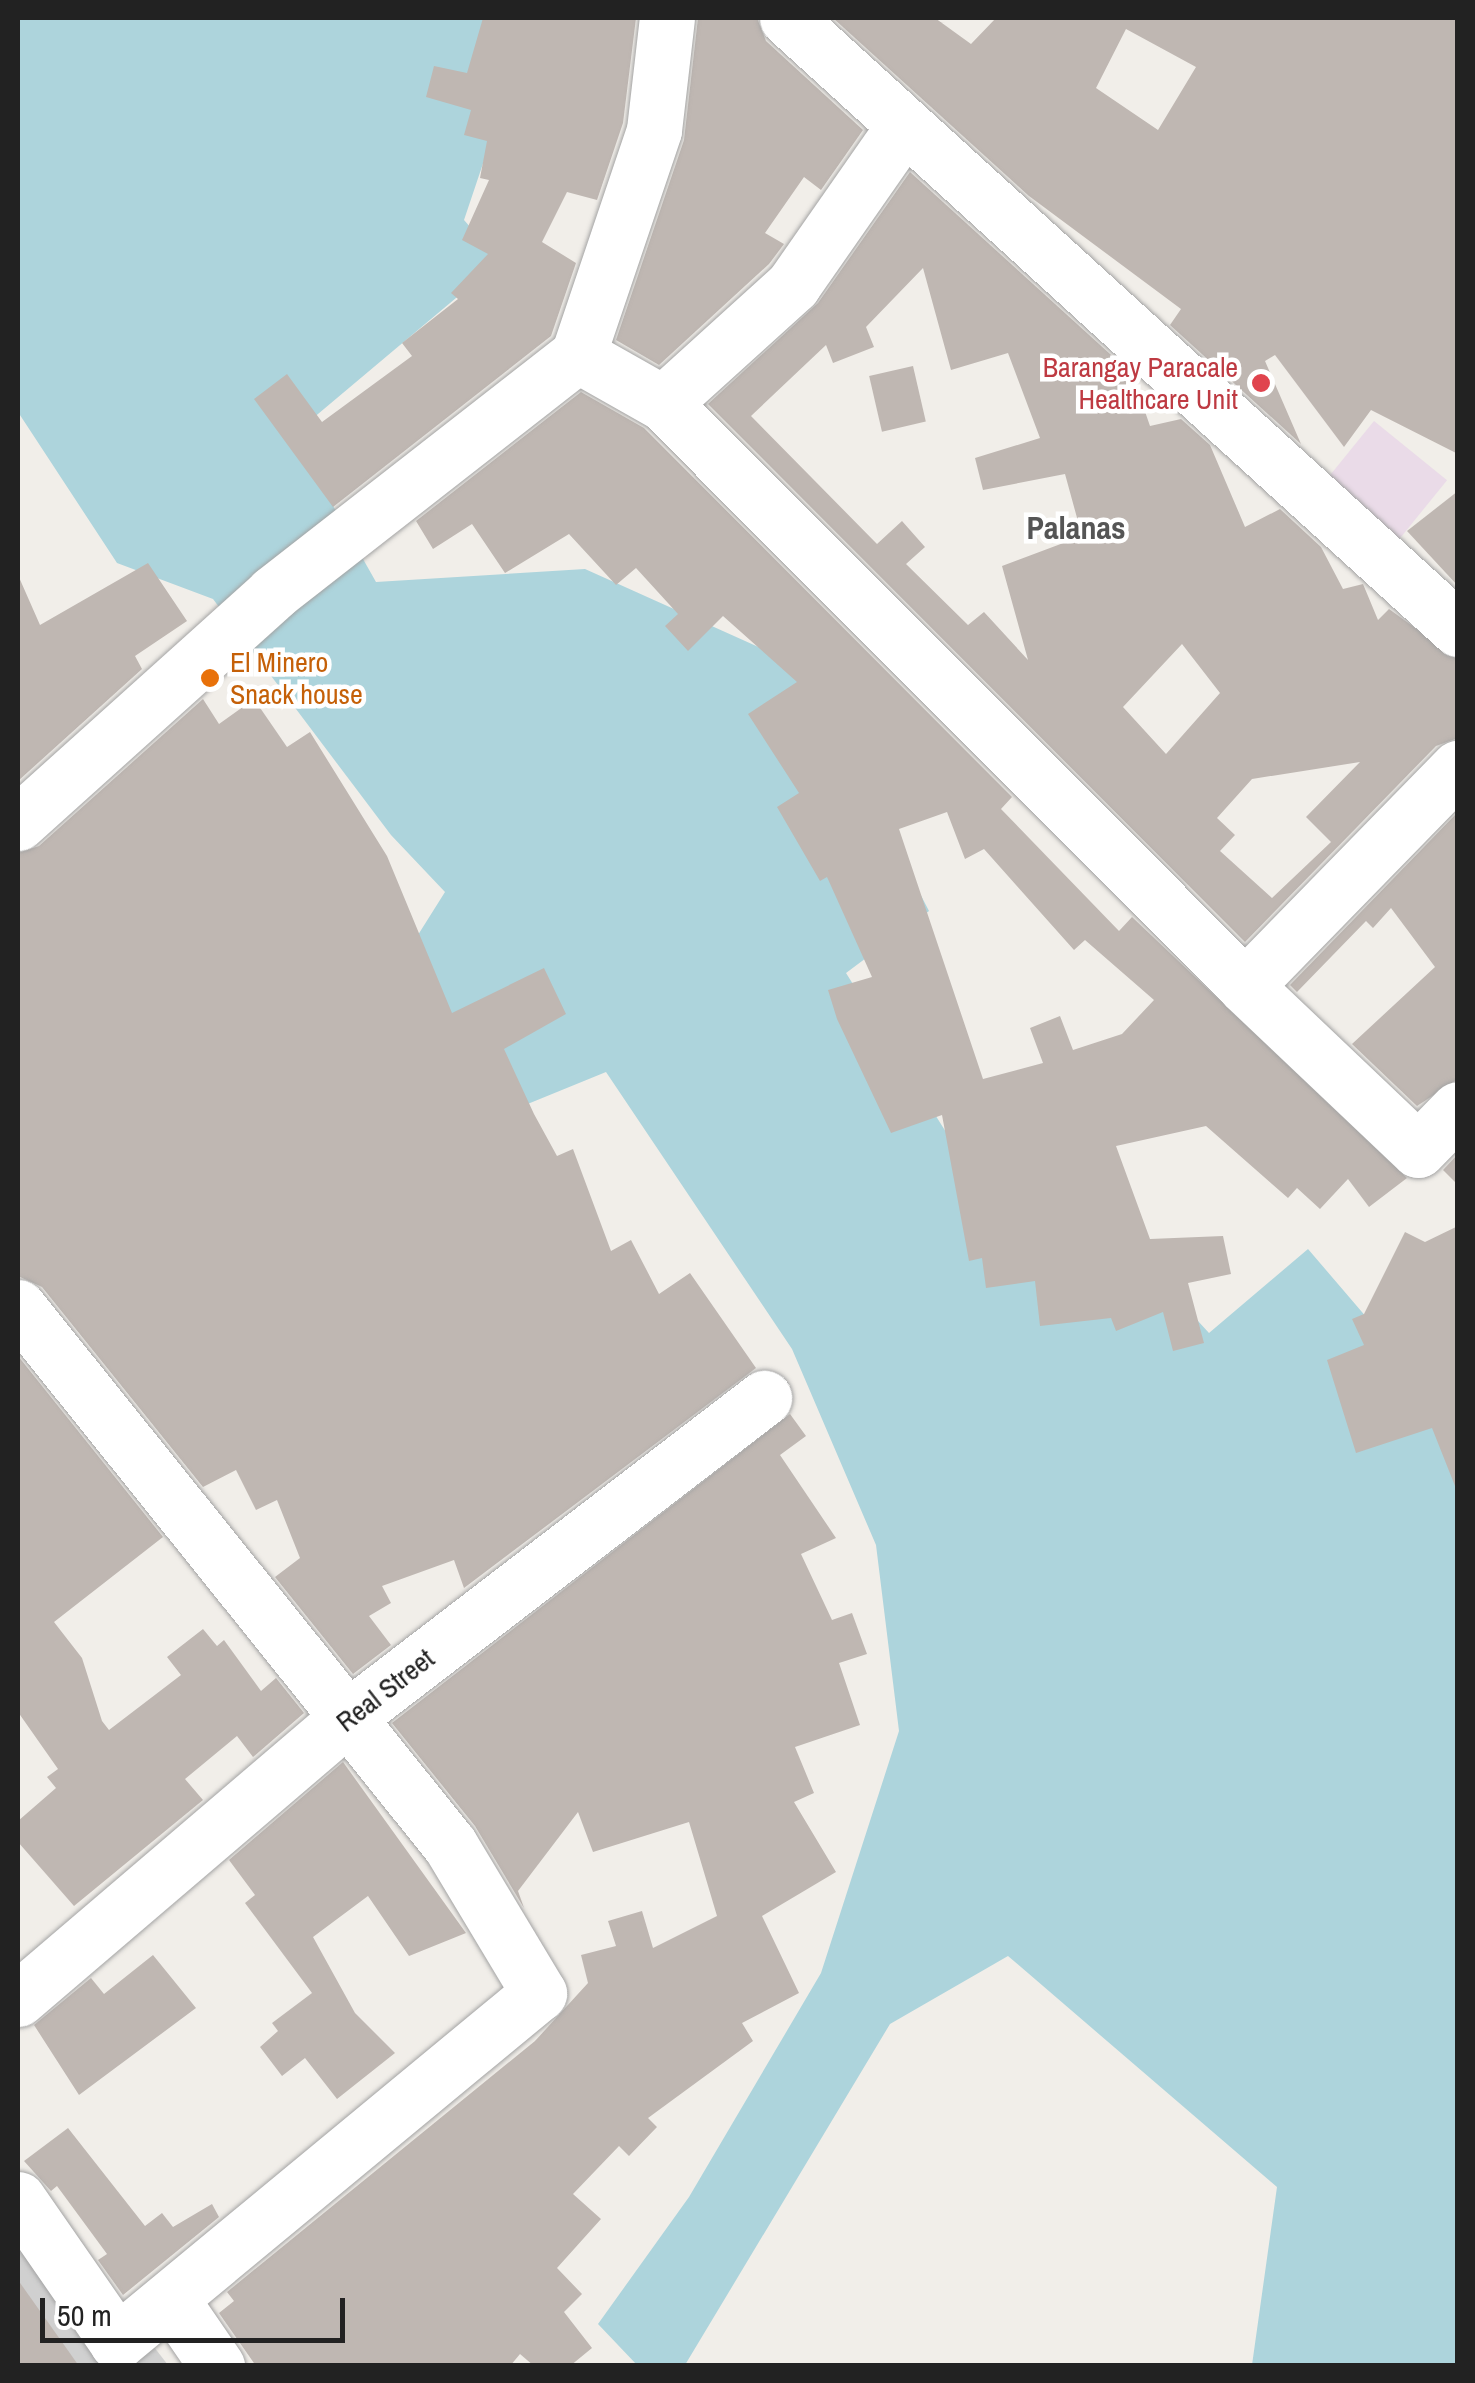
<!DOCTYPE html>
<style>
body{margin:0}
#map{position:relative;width:1475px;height:2383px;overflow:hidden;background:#f1eee9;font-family:"Archivo Narrow",sans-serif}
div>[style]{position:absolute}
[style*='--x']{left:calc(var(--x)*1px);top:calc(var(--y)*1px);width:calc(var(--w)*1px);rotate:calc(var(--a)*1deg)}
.industrial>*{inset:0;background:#eadbe8;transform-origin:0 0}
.religious>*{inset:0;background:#d0d0d0}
.water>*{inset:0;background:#add4dc}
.building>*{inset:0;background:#bfb7b2;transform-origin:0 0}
.roads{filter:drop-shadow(0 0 2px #a3a3a3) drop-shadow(0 0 2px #a3a3a3)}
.minor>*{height:55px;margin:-27.5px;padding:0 27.5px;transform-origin:27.5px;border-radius:27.5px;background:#fff}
.dots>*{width:28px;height:28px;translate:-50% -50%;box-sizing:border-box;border:5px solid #fff;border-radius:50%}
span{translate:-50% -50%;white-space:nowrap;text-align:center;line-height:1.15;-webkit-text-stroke:9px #fff;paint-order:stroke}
.health-label{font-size:28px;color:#be3a42}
.right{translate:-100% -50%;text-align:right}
.food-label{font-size:28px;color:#c56008}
.left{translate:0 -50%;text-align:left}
.street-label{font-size:28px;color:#222}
.quarter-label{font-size:32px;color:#555;font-weight:700}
.frame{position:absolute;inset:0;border:20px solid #222;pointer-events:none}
.scale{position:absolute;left:40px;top:2298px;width:305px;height:45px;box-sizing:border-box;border:5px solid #222;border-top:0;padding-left:12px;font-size:30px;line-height:35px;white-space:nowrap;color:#222;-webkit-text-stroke:8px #fff;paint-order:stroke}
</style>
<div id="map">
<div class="industrial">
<i style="left:1374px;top:421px;width:94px;height:78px;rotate:39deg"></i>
</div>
<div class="religious">
<i style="clip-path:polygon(18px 2240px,147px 2338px,168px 2365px,18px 2365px)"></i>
</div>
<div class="water">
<i style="clip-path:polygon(18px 18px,532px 18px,464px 220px,500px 261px,293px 435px,376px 582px,585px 569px,803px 667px,929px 911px,846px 973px,978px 1183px,1164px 1284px,1209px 1333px,1308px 1249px,1457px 1423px,1457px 2365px,1252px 2365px,1277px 2187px,1008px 1956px,890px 2024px,685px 2365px,637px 2365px,598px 2324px,689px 2197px,821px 1973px,899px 1731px,876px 1545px,792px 1349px,606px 1072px,503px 1114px,406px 954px,445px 892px,391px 835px,213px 599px,117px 563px,18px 412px)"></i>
</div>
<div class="building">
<i style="clip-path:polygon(483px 18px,636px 18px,623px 123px,597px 200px,567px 192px,542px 242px,576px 263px,551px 336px,333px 507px,254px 399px,287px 374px,322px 422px,412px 356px,402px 343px,458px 299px,451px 293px,488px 254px,462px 240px,489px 180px,480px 178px,487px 141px,464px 135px,471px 110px,426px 97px,434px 66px,467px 73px)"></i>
<i style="clip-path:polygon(698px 18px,757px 18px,766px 41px,863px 130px,821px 190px,804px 177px,765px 233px,784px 244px,769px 264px,659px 365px,616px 340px,684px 140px)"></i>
<i style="clip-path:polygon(evenodd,833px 18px,935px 18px,971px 44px,996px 18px,1458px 18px,1458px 454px,1371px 410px,1344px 447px,1275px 355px,1265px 361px,1301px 444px,1170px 325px,1181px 309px,1029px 196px,833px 18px,1126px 29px,1196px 67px,1158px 130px,1096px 88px,1126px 29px)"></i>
<i style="clip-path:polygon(evenodd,910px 172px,1132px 374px,1150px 426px,1181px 419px,1210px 445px,1245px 527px,1280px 509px,1321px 547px,1343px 589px,1363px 584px,1378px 620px,1389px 609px,1458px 659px,1458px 738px,1436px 746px,1245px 942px,708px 404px,818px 303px,910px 172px,923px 268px,951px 370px,1008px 353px,1040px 438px,975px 458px,983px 490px,1065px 474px,1082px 536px,1002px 566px,1028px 660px,984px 612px,968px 625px,906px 564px,925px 547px,902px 521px,877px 544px,751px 416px,826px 345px,833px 363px,874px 347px,866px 327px,923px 268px,910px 172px,1182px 644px,1220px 693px,1166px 754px,1123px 707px,1182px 644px,910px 172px,1360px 762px,1306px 817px,1331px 842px,1272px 898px,1220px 851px,1235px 835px,1217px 818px,1252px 779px,1360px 762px)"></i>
<i style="left:913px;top:366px;width:57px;height:45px;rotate:77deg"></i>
<i style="clip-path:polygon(evenodd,581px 392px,644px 428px,1012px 797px,1001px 809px,1119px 931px,1132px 917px,1407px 1178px,1369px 1207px,1348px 1179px,1320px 1209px,1297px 1188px,1288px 1198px,1206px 1126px,1116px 1146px,1150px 1239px,1223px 1236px,1231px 1274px,1188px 1283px,1204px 1343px,1173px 1351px,1163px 1312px,1116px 1331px,1111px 1318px,1040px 1326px,1035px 1281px,986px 1288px,982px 1258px,969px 1261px,942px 1115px,891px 1133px,837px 1019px,828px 990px,872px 977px,827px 877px,820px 881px,777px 807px,799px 793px,748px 714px,797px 682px,723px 616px,688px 651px,665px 626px,678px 614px,636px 568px,616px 585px,569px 534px,505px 573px,472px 524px,433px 549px,416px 521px,581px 392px,947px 812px,965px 859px,984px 849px,1074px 950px,1085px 940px,1154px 1000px,1122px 1034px,1073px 1050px,1060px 1016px,1030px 1028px,1043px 1063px,983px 1079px,899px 829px,947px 812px)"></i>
<i style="clip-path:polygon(1458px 491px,1458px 586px,1407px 531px)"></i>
<i style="clip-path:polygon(148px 563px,187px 621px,135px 656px,142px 669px,18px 781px,18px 575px,40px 625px)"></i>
<i style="clip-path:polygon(203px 699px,219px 724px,254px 699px,287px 747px,310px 732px,387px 856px,452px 1013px,544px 968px,566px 1014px,504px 1049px,534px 1114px,557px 1156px,573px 1149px,611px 1251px,631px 1240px,659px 1294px,690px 1273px,756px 1368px,464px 1588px,454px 1560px,382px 1586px,391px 1603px,369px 1616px,391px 1645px,353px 1674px,275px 1577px,300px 1558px,277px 1500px,256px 1510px,236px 1470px,203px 1487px,42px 1287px,18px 1276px,18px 853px,39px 846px)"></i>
<i style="clip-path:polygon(1455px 815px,1458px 1079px,1417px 1106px,1352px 1044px,1435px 967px,1391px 908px,1373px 928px,1366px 921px,1297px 992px,1290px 985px)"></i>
<i style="clip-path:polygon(1458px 1154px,1458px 1185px,1443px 1170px)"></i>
<i style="clip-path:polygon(1458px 1226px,1458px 1486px,1455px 1486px,1432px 1428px,1356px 1453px,1327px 1360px,1364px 1345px,1352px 1319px,1364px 1314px,1405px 1232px,1425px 1242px)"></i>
<i style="clip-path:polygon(18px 1356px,163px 1537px,54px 1622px,82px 1658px,102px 1721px,109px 1730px,181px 1675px,167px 1657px,203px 1629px,217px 1646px,224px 1640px,261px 1691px,276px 1678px,304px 1713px,253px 1757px,237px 1736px,185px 1779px,203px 1800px,74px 1906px,18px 1842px,18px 1821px,56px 1788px,47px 1777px,58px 1769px,18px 1712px)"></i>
<i style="clip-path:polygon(790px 1414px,806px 1436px,780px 1455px,836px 1538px,801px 1554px,832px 1620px,852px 1613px,867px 1654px,839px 1663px,860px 1725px,795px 1747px,814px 1793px,794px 1802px,836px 1872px,762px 1916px,799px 1993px,742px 2023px,753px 2041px,648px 2118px,657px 2127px,629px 2156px,619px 2146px,573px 2194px,601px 2219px,557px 2268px,582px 2294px,564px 2312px,592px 2348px,570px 2366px,534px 2366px,520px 2354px,510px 2366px,256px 2366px,219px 2313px,234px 2301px,227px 2292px,535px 2041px,588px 1983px,581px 1955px,616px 1946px,608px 1921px,642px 1911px,653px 1948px,717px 1916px,689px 1822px,593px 1852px,578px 1812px,518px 1891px,524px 1908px,475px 1826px,392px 1723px)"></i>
<i style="clip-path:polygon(343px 1762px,466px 1933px,409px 1956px,368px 1896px,313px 1937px,355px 2013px,395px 2053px,337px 2099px,305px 2058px,282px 2076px,260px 2047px,278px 2031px,272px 2023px,312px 1993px,245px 1903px,255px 1895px,229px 1860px)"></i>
<i style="clip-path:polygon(153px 1955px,196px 2008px,79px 2095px,34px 2025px,91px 1978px,104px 1994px)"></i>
<i style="clip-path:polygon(68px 2128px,145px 2226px,162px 2213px,173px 2227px,212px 2204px,219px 2217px,123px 2295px,98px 2260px,107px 2254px,57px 2186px,51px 2191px,24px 2161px)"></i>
<i style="clip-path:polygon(18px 2280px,79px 2366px,18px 2366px)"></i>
</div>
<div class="roads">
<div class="minor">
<i style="--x:787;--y:18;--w:908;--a:42.32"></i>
<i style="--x:578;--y:355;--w:98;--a:29.5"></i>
<i style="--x:663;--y:403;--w:176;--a:-42.2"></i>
<i style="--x:793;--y:285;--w:194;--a:-55.1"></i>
<i style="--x:663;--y:403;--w:824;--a:45.05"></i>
<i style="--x:1245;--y:986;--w:305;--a:-45.7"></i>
<i style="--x:18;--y:823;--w:343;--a:-42"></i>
<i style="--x:273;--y:593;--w:387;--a:-38"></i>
<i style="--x:578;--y:355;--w:237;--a:-71.3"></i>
<i style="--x:654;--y:130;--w:113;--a:-83.4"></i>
<i style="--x:1245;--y:986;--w:238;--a:43.5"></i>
<i style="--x:1418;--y:1150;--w:57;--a:-45.7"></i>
<i style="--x:18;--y:1307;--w:690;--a:51.24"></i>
<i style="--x:450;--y:1845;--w:173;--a:59"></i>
<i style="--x:539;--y:1993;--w:548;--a:140.41"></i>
<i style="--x:117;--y:2342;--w:174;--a:-124.7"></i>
<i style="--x:18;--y:1999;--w:428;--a:-40.5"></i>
<i style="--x:343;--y:1721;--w:531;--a:-37.5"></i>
<i style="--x:173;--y:2302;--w:78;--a:55.5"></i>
</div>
</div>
<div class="dots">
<i style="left:1261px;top:383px;background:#e0444e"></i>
<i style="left:210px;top:678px;background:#e8710a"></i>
</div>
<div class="health-label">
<span class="right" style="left:1238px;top:383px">Barangay Paracale<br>Healthcare Unit</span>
</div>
<div class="food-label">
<span class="left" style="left:230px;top:678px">El Minero<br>Snack house</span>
</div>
<div class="street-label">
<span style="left:385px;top:1690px;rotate:-38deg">Real Street</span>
</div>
<div class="quarter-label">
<span style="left:1076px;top:528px">Palanas</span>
</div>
<div class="frame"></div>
<div class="scale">50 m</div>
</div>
